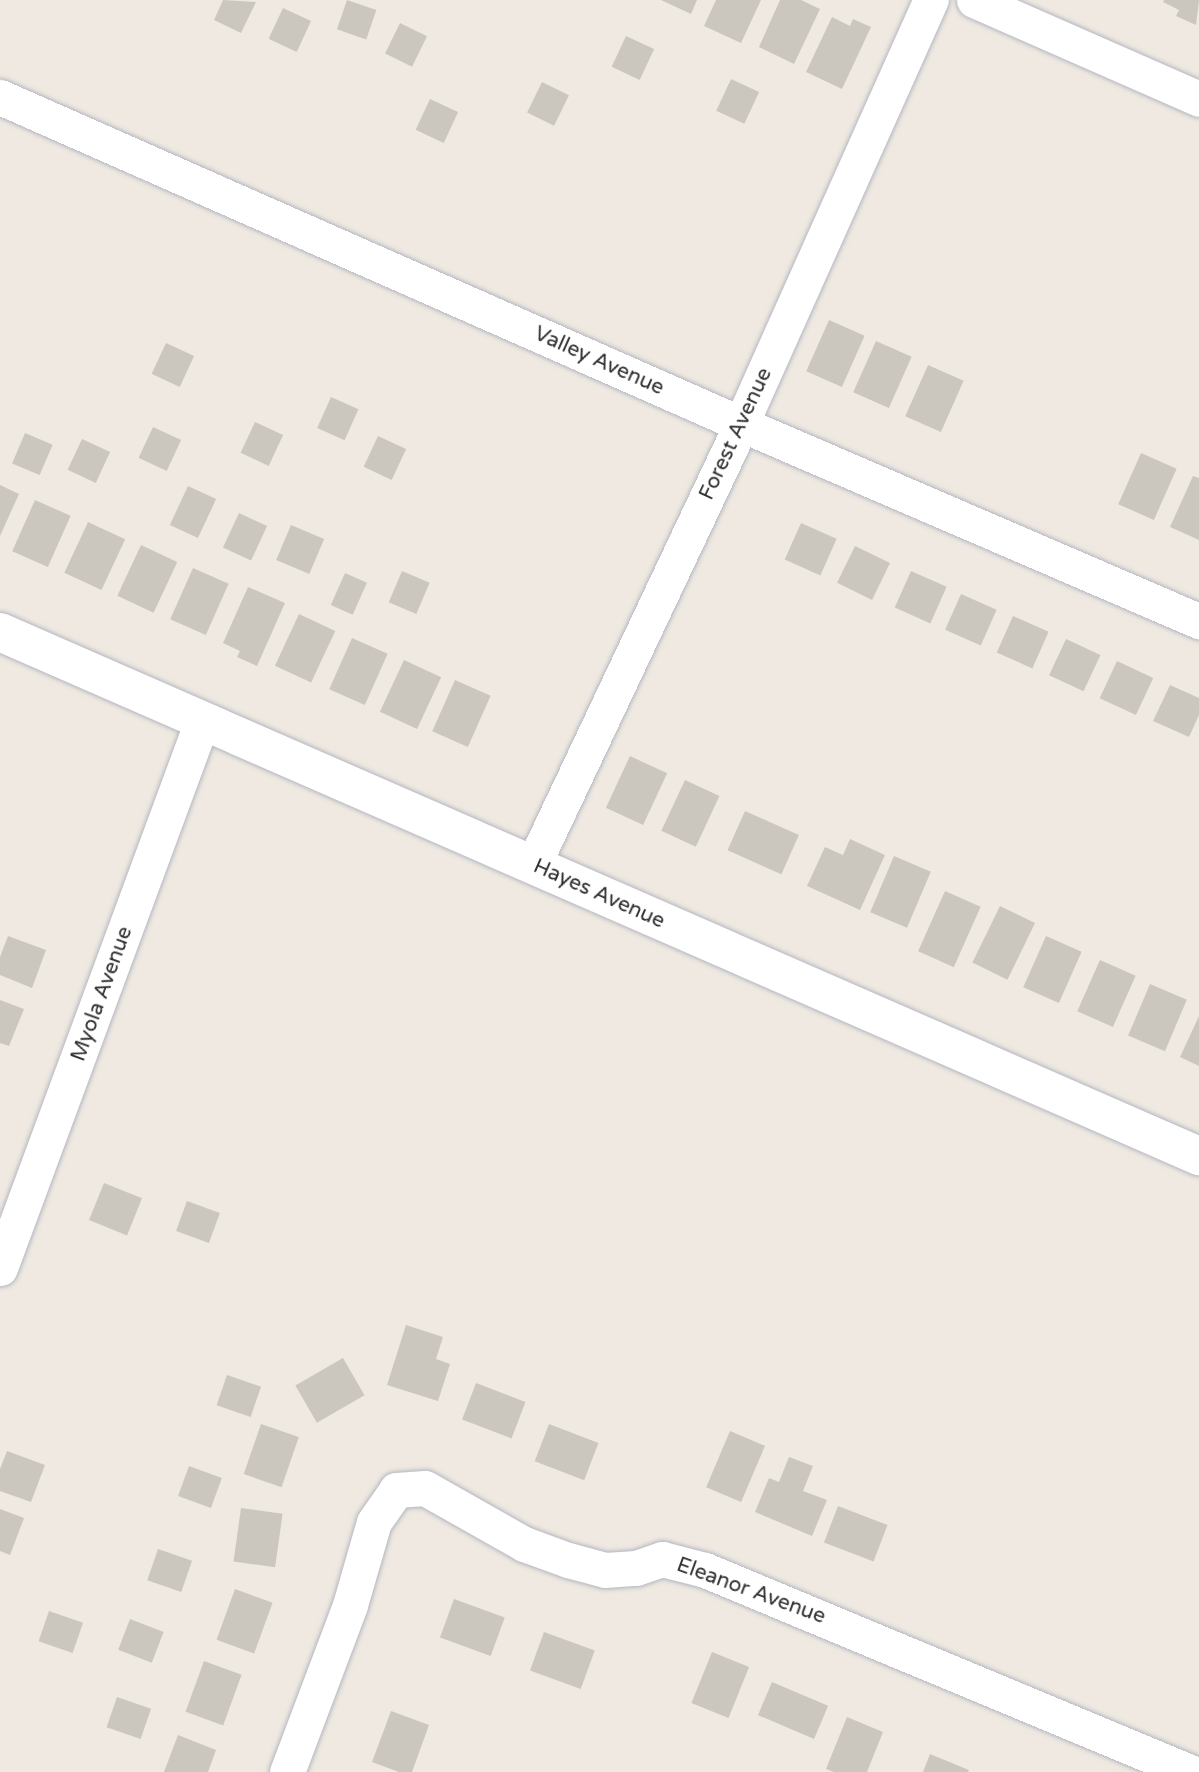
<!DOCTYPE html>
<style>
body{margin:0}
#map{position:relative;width:1199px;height:1772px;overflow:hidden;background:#efe9e1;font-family:"Varela Round",sans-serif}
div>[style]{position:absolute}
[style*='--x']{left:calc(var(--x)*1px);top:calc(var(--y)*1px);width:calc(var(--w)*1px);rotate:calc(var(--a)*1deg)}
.building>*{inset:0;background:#cbc7bf;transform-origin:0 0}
.roads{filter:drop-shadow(0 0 2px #b4b7c1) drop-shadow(0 0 2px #b4b7c1)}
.street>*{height:35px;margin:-17.5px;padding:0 17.5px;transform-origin:17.5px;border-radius:17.5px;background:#fff}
.secondary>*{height:38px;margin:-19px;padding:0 19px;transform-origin:19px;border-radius:19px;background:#fff}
span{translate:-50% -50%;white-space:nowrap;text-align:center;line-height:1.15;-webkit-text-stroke:5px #fff;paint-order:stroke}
.street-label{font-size:21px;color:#2e2e2e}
</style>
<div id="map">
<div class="building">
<i style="clip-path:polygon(223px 0,256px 2px,241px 33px,214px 20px)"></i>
<i style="left:347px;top:0;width:31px;height:31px;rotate:19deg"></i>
<i style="clip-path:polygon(661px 0,697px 0,691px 14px)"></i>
<i style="clip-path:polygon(716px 0,761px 0,741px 43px,704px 26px)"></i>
<i style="clip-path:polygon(780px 0,801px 0,820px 9px,794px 64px,759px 47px)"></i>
<i style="clip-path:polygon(1164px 0,1199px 0,1196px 25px,1176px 16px,1179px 10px,1163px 2px)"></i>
<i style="left:283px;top:8px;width:31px;height:34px;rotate:25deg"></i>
<i style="clip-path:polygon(832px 17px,850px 26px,853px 19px,871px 27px,842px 89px,806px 72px)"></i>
<i style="left:400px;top:23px;width:30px;height:34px;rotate:26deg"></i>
<i style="left:626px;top:36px;width:31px;height:34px;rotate:25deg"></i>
<i style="left:731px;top:79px;width:31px;height:35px;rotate:25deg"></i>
<i style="left:542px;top:82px;width:30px;height:34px;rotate:26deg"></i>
<i style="left:430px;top:99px;width:31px;height:34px;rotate:25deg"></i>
<i style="left:829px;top:320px;width:39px;height:56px;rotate:24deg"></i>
<i style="left:876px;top:341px;width:39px;height:56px;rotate:24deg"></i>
<i style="left:166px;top:343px;width:31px;height:34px;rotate:25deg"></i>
<i style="left:928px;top:365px;width:39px;height:56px;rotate:24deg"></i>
<i style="left:331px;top:397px;width:30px;height:34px;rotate:24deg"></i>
<i style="left:255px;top:422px;width:31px;height:34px;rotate:25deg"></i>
<i style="left:153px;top:427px;width:31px;height:34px;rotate:25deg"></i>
<i style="left:25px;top:433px;width:30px;height:33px;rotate:23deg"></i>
<i style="left:378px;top:436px;width:31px;height:34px;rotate:25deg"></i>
<i style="left:82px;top:439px;width:31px;height:34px;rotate:25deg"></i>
<i style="left:1141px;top:453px;width:39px;height:56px;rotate:24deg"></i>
<i style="clip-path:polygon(1193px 476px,1199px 478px,1199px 540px,1170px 527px)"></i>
<i style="clip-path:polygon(0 485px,19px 494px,0 536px)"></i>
<i style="left:188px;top:486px;width:31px;height:43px;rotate:25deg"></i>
<i style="left:35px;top:500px;width:39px;height:56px;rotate:24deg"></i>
<i style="left:239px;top:513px;width:31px;height:38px;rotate:25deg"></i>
<i style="left:88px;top:522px;width:41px;height:56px;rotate:25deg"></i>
<i style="left:801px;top:523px;width:39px;height:40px;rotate:24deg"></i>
<i style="left:291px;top:525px;width:36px;height:38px;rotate:23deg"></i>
<i style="left:141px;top:545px;width:40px;height:56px;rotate:25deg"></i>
<i style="left:855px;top:546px;width:39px;height:41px;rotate:26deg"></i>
<i style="left:193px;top:568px;width:39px;height:56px;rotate:24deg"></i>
<i style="left:402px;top:571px;width:30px;height:34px;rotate:23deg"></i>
<i style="left:911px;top:571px;width:39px;height:40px;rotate:24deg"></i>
<i style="left:345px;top:573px;width:24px;height:35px;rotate:24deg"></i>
<i style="clip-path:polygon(248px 587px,285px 603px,257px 666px,237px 657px,240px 651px,223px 643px)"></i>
<i style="left:961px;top:594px;width:39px;height:39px;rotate:24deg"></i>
<i style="left:299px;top:614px;width:40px;height:57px;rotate:25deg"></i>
<i style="left:1013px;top:616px;width:39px;height:40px;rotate:24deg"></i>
<i style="left:352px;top:638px;width:39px;height:56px;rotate:24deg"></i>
<i style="left:1066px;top:639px;width:38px;height:40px;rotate:25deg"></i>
<i style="left:404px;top:660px;width:41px;height:57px;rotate:25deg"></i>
<i style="left:1117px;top:661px;width:40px;height:41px;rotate:25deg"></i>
<i style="left:455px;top:680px;width:39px;height:56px;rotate:24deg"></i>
<i style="clip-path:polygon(1170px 685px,1199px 698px,1199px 715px,1189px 737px,1153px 721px)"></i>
<i style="left:630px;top:756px;width:41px;height:57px;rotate:25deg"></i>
<i style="left:685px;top:780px;width:38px;height:56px;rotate:25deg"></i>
<i style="left:745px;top:811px;width:59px;height:43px;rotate:24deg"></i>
<i style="clip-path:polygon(850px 839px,885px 855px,860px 910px,807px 886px,825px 847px,843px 855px)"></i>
<i style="left:894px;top:856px;width:40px;height:61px;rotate:23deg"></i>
<i style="left:945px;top:891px;width:39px;height:66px;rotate:24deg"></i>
<i style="left:1000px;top:906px;width:39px;height:63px;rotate:26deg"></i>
<i style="clip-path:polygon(8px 936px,46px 950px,32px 988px,0 975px,0 957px)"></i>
<i style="left:1046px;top:936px;width:39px;height:56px;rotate:24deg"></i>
<i style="left:1100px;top:960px;width:39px;height:56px;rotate:24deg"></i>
<i style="left:1150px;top:984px;width:40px;height:56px;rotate:23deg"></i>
<i style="clip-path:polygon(0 1000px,24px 1009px,9px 1046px,0 1043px)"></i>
<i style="clip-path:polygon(1199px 1016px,1199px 1066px,1180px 1057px)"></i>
<i style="left:104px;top:1183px;width:41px;height:40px;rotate:22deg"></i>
<i style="left:187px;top:1201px;width:35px;height:32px;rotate:20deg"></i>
<i style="clip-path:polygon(406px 1325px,443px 1337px,436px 1359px,450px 1364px,438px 1401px,387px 1385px)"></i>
<i style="left:343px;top:1358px;width:43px;height:55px;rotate:60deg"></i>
<i style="left:227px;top:1375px;width:36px;height:32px;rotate:19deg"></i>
<i style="left:476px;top:1383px;width:53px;height:39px;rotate:21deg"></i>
<i style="left:261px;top:1424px;width:40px;height:53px;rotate:19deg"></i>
<i style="left:549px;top:1424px;width:53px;height:40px;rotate:21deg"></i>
<i style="left:730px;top:1431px;width:38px;height:61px;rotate:23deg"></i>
<i style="clip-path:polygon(7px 1451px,45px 1465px,31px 1502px,0 1491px,0 1469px)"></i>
<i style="clip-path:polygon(789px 1457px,813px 1466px,803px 1491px,827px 1500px,812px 1536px,755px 1512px,769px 1478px,779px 1482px)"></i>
<i style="left:189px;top:1466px;width:35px;height:32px;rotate:20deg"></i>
<i style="left:838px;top:1506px;width:53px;height:39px;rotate:21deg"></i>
<i style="left:241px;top:1508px;width:42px;height:54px;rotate:8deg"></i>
<i style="clip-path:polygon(0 1509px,24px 1518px,10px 1555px,0 1551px)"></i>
<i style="left:158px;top:1549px;width:36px;height:33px;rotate:19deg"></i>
<i style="left:235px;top:1589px;width:40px;height:54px;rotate:20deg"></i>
<i style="left:454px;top:1599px;width:54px;height:41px;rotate:20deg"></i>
<i style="left:49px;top:1611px;width:36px;height:32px;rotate:19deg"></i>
<i style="left:130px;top:1619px;width:36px;height:33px;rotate:21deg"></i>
<i style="left:544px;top:1632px;width:54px;height:41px;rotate:20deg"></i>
<i style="left:712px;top:1652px;width:40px;height:55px;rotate:22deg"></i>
<i style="left:204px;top:1661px;width:40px;height:54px;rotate:20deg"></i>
<i style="left:772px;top:1682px;width:61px;height:36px;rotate:23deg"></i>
<i style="left:117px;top:1697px;width:36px;height:32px;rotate:19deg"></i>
<i style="clip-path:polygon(391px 1711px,429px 1725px,412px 1772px,399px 1772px,372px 1762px)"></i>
<i style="clip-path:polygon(847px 1717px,883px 1732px,867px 1772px,834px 1772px,826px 1769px)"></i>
<i style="clip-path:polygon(178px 1735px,216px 1750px,208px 1772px,164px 1772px)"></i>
<i style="clip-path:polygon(930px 1754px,969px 1770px,968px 1772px,923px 1772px)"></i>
</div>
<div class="roads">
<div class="street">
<i style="--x:974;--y:0;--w:246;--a:23.7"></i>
<i style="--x:0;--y:97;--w:810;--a:23.81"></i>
<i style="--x:741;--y:424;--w:499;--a:23.3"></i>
<i style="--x:533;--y:865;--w:488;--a:-64.7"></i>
<i style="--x:741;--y:424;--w:465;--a:-65.9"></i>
<i style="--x:0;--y:1268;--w:583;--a:-69.73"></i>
<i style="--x:287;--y:1772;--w:178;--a:-69.3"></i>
<i style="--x:350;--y:1605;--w:86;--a:-73.9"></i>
<i style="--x:374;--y:1522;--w:39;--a:-55"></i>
<i style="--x:396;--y:1490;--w:29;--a:-4"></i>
<i style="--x:425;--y:1488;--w:114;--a:29.5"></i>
<i style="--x:524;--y:1544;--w:47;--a:20"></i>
<i style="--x:568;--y:1560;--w:38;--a:15"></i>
<i style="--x:605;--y:1570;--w:31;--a:-4"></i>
<i style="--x:636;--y:1568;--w:28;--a:-19"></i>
<i style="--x:662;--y:1559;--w:44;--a:14.3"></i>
<i style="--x:705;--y:1570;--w:525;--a:22.61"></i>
</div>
<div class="secondary">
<i style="--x:0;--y:632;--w:1309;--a:23.61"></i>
</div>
</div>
<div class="street-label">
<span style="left:599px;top:361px;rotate:24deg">Valley Avenue</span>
<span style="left:736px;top:434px;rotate:-65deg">Forest Avenue</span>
<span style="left:599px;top:894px;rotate:24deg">Hayes Avenue</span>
<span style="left:102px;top:994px;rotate:-70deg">Myola Avenue</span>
<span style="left:751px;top:1591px;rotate:20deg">Eleanor Avenue</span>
</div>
</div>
